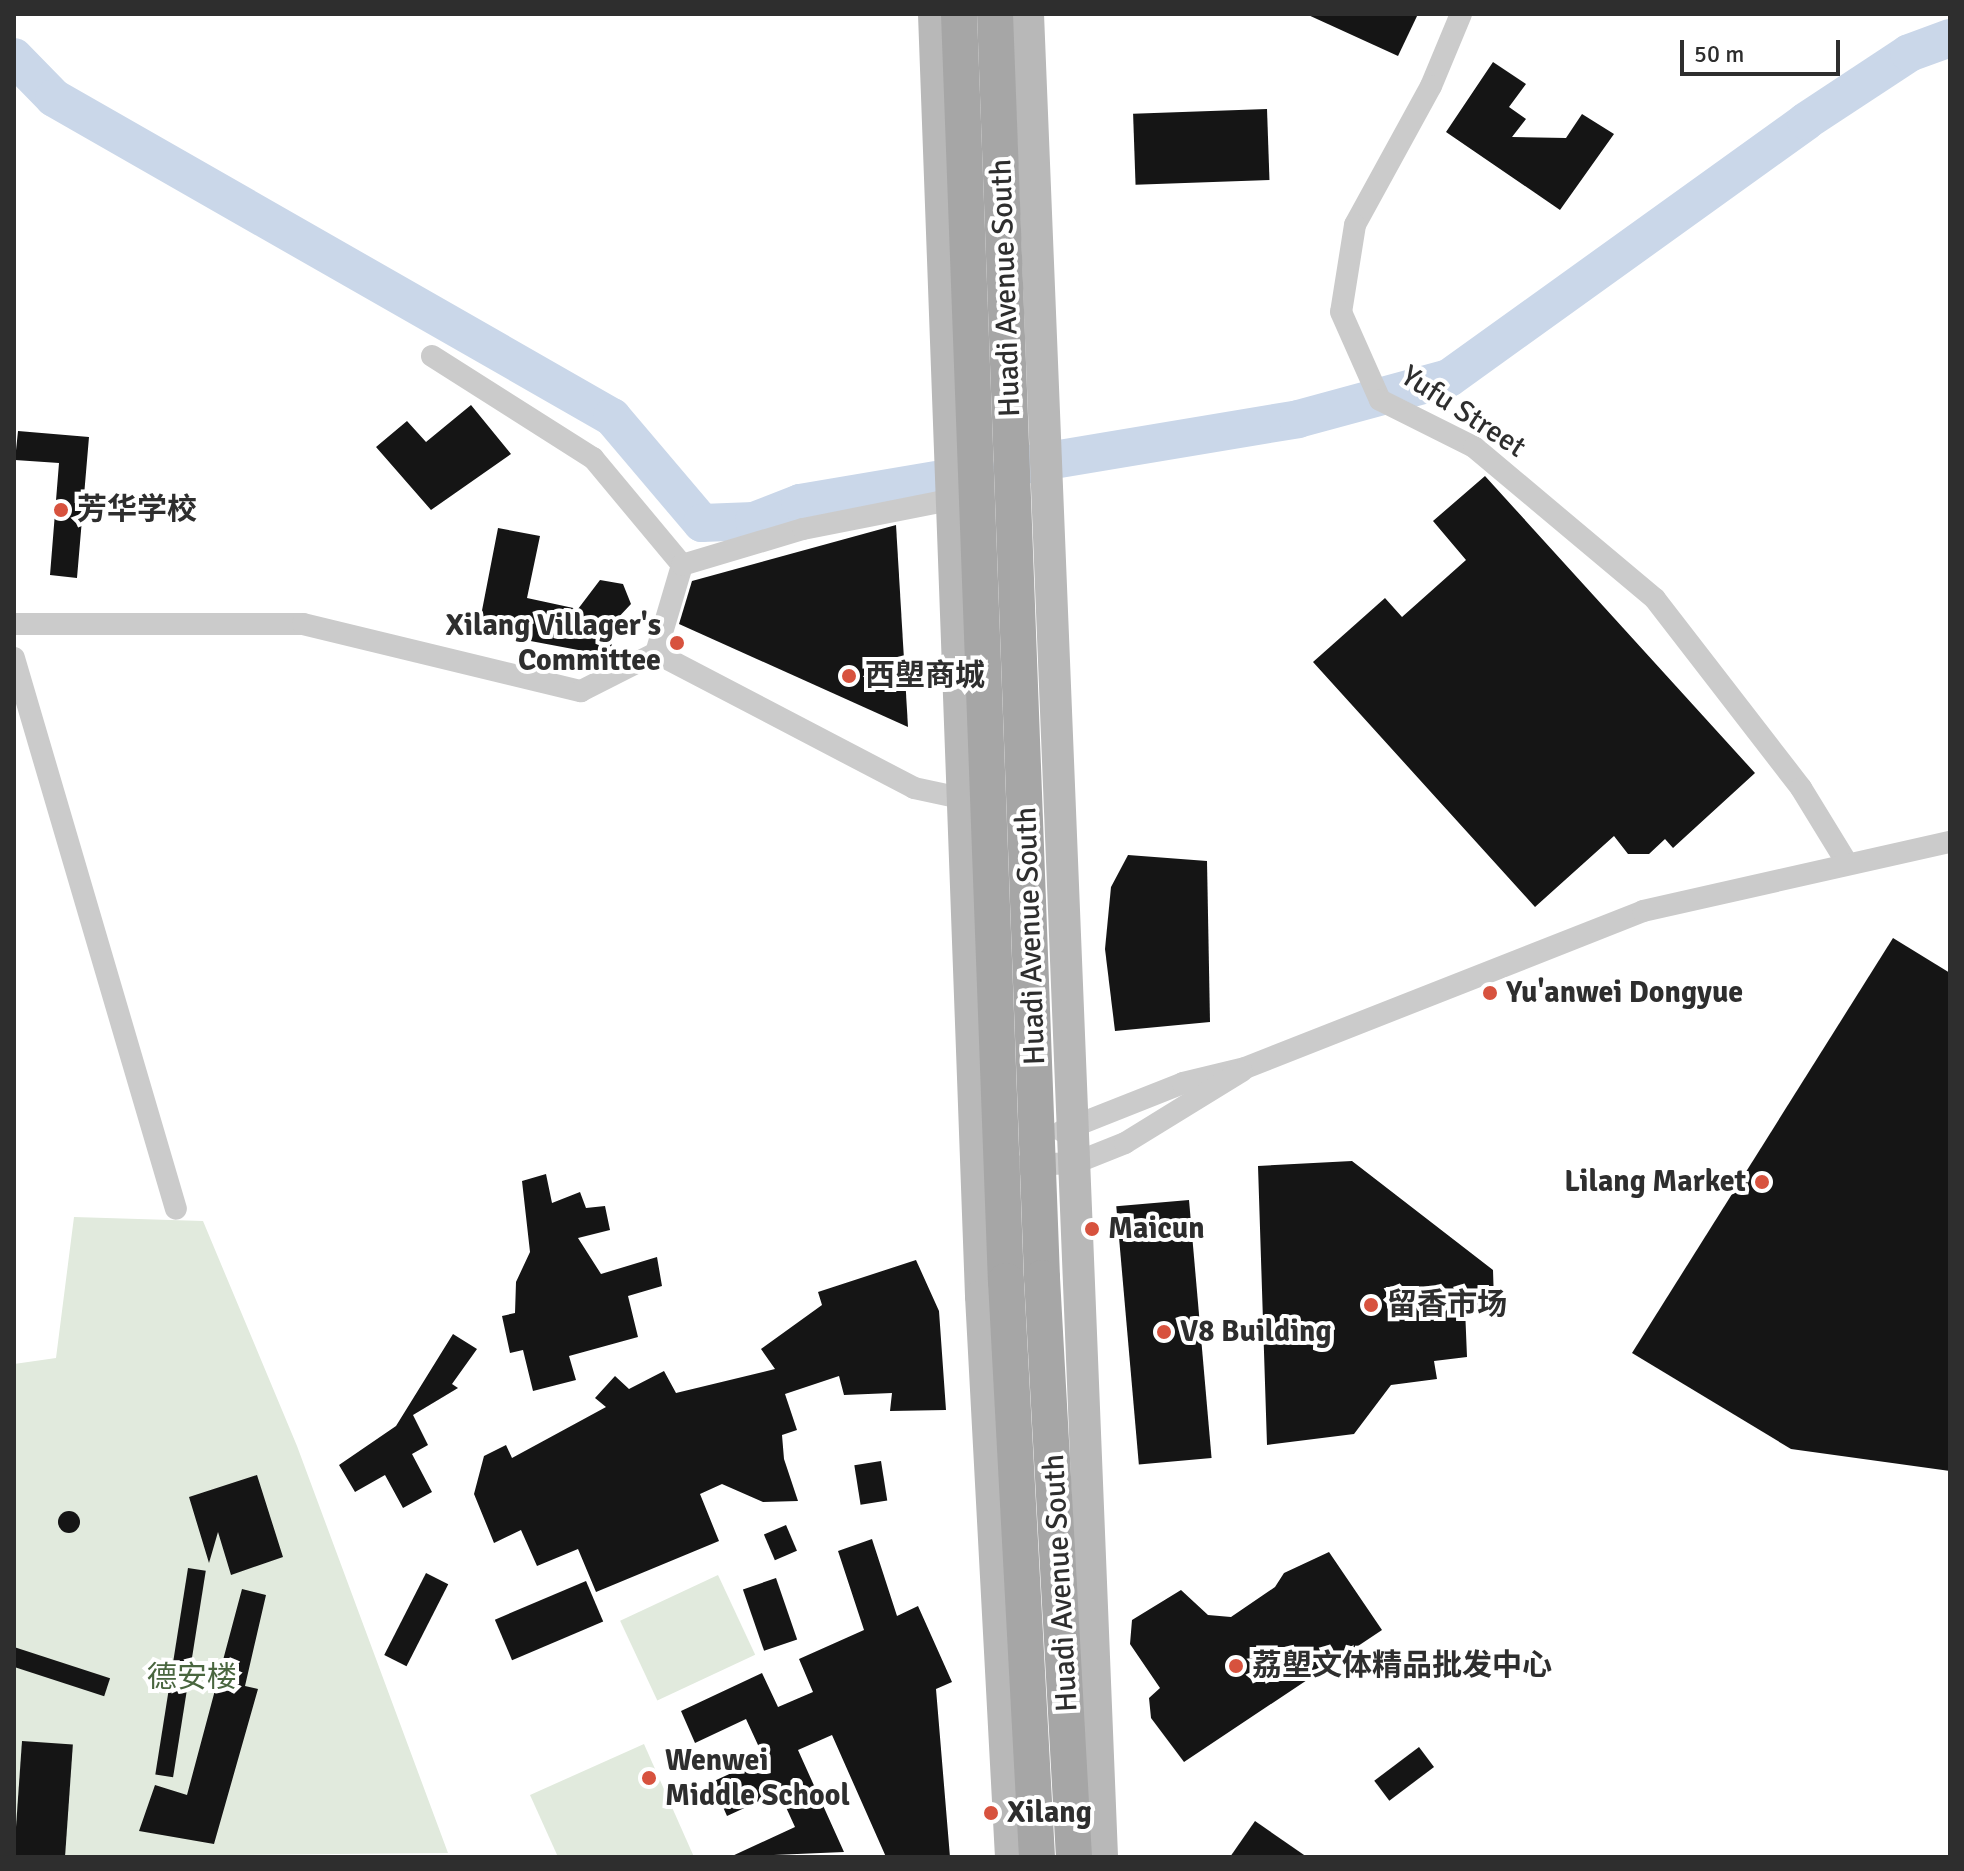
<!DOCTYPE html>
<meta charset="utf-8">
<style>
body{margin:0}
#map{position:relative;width:1964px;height:1871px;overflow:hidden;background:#fff;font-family:Signika,"Noto Sans SC",sans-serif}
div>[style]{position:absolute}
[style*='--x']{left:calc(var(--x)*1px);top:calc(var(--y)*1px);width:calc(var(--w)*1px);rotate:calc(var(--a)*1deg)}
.green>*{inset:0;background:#e1eadd;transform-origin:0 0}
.river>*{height:38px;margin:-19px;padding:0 19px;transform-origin:19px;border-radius:19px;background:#cad7e9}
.building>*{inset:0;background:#151515;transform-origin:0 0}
.round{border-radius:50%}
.minor>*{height:22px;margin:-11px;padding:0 11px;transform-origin:11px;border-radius:11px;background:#cbcbcb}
.secondary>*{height:32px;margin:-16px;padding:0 16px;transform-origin:16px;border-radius:16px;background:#b8b8b8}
.primary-bridge>*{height:36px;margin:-18px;padding:0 18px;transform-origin:18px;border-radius:18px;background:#a6a6a6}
.dots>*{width:22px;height:22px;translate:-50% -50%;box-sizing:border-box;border:4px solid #fff;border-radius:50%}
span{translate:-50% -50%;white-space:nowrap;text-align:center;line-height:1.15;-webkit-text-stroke:8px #fff;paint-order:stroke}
.street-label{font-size:30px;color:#2e2e2e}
.poi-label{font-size:30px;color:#2e2e2e;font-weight:700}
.left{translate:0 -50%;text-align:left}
.right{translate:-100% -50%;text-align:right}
.park-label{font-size:30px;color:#49663f}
.frame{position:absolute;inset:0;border:16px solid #2e2e2e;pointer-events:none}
.scale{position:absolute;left:1680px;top:40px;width:160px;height:36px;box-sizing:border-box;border:4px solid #2e2e2e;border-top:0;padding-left:10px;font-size:24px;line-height:28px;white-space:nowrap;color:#2e2e2e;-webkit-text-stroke:6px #fff;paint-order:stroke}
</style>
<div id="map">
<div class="green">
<i style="clip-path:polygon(74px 1217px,203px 1221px,297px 1446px,448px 1853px,14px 1857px,14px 1364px,56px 1358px)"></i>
<i style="left:718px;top:1575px;width:88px;height:108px;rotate:65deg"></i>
<i style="clip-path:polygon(644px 1744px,694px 1857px,558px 1857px,530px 1795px)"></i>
</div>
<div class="river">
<i style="--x:14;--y:57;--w:57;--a:45.7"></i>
<i style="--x:54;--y:98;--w:643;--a:29.76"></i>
<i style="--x:612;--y:417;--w:139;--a:49.7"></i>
<i style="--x:702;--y:523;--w:52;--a:-2.2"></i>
<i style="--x:754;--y:521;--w:49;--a:-21.4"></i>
<i style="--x:800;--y:503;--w:138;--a:-9.6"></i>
<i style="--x:1012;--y:467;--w:290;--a:-9.5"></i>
<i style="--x:1298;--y:419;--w:156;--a:-15.2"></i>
<i style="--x:1449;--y:378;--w:440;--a:-35.7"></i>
<i style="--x:1806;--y:121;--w:123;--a:-33.4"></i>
<i style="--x:1909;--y:53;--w:44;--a:-20.1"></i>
</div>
<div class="building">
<i style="clip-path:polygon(1306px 14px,1418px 14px,1398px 56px)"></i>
<i style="clip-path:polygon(1493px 62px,1526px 84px,1509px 107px,1526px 119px,1512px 137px,1566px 138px,1582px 114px,1614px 134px,1560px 210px,1446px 132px)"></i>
<i style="left:1267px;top:109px;width:71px;height:134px;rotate:88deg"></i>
<i style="clip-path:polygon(471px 405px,511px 454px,431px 510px,376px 447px,407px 421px,426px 442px)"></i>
<i style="clip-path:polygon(18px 431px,89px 437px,77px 578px,50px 575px,59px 463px,15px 460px)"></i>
<i style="clip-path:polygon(1485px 476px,1755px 773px,1673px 848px,1665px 839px,1649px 854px,1628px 854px,1614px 836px,1535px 907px,1313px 662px,1385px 598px,1402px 617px,1466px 560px,1433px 521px)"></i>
<i style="clip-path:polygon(896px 525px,908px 727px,679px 624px,692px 581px)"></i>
<i style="clip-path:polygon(498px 528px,540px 536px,527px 598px,578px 609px,600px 580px,623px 584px,631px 604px,615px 621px,610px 656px,478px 631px)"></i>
<i style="clip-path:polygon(1128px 855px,1207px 861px,1210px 1022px,1115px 1031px,1105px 949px,1111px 887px)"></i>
<i style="clip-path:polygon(1893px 938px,1950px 973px,1950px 1471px,1791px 1449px,1632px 1353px)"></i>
<i style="clip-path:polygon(1352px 1161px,1493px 1270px,1494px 1302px,1465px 1308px,1467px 1357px,1434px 1361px,1437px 1379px,1391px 1385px,1354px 1434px,1267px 1445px,1258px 1166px)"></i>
<i style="clip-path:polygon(546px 1174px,552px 1203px,580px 1192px,586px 1208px,605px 1206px,610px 1230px,578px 1238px,601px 1274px,657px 1257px,662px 1286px,628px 1296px,638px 1337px,569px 1356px,576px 1380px,533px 1391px,523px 1350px,510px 1353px,502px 1316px,515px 1313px,516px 1282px,530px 1252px,522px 1181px)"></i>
<i style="left:1189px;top:1200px;width:259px;height:73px;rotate:85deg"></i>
<i style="clip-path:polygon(916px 1260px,939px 1311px,946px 1410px,890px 1411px,892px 1393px,844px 1395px,839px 1376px,785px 1394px,797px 1430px,782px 1435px,784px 1459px,798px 1501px,763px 1502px,722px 1484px,700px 1494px,719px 1541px,596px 1592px,578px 1549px,537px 1566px,521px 1530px,494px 1543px,474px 1494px,484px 1456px,506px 1445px,512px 1458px,606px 1407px,595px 1398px,615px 1376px,629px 1389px,664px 1371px,676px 1393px,775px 1369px,761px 1349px,822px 1305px,818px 1292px)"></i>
<i style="clip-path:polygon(453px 1334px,477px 1349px,452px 1384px,458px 1388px,413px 1415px,428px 1445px,412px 1454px,432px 1492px,403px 1508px,385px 1475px,355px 1492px,339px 1465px,396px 1426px)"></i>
<i style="left:881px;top:1461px;width:40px;height:27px;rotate:81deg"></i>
<i style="clip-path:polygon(257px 1475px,283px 1557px,231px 1575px,218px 1532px,209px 1563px,189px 1497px)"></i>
<i class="round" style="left:58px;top:1511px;width:22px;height:22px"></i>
<i style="left:786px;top:1525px;width:28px;height:24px;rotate:67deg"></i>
<i style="clip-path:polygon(872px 1539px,897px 1616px,918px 1606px,952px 1682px,936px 1689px,950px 1857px,886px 1857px,832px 1735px,798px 1750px,844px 1852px,730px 1857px,795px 1827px,779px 1792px,727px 1816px,712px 1782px,764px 1758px,746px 1719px,695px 1743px,681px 1711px,762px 1673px,778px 1707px,813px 1692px,799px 1659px,864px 1630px,838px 1551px)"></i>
<i style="clip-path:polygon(1329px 1552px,1382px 1630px,1184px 1762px,1151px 1718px,1149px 1698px,1160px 1688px,1130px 1644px,1132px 1620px,1181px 1590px,1208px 1615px,1231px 1617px,1275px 1587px,1284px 1573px)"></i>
<i style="left:188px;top:1568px;width:18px;height:209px;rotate:9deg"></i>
<i style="left:426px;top:1573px;width:25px;height:92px;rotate:27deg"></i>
<i style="left:776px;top:1578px;width:65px;height:35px;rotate:71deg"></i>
<i style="left:586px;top:1581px;width:44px;height:99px;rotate:67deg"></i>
<i style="clip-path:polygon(242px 1589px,266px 1595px,245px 1686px,258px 1689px,214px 1844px,139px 1831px,155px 1785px,187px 1795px)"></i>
<i style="left:14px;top:1647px;width:101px;height:19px;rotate:18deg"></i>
<i style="left:22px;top:1741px;width:51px;height:115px;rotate:4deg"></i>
<i style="left:1419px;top:1747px;width:25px;height:56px;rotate:53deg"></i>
<i style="clip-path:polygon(1255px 1821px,1307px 1857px,1230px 1857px)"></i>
</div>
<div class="minor">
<i style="--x:1461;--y:14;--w:78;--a:112.6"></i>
<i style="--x:1431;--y:86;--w:158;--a:118.7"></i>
<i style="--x:1355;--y:225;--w:88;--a:99.1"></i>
<i style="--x:1341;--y:312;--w:96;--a:66.1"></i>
<i style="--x:1380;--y:400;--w:105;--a:26.6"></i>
<i style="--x:1474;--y:447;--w:236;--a:40"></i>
<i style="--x:1655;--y:599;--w:239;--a:52.3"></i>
<i style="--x:1801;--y:788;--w:88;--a:58.5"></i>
<i style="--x:432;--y:356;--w:191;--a:32.4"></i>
<i style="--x:593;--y:458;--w:139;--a:50.2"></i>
<i style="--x:14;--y:624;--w:289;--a:0"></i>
<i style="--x:303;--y:624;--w:286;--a:13.6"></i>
<i style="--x:581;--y:691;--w:84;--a:-26.9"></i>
<i style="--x:656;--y:653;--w:291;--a:27.6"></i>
<i style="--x:914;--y:788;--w:62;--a:12"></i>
<i style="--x:656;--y:653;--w:92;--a:-73.5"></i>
<i style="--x:682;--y:565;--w:126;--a:-16.6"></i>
<i style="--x:803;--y:529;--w:155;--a:-11.2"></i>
<i style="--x:14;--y:658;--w:574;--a:73.62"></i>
<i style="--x:1062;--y:1131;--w:130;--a:-21.6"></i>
<i style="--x:1183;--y:1083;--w:64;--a:-13.6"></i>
<i style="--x:1245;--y:1068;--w:428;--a:-21.5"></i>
<i style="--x:1643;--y:911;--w:315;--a:-12.7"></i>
<i style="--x:1025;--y:1165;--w:50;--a:-2.3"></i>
<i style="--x:1075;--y:1163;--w:54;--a:-21.8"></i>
<i style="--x:1125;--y:1143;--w:137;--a:-31.6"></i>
</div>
<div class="secondary">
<i style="--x:934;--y:14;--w:1283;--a:87.9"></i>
<i style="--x:981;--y:1296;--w:562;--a:86.94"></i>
<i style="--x:1028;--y:14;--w:1844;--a:87.7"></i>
</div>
<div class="primary-bridge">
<i style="--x:959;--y:14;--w:1268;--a:87.88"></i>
<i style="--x:1006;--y:1281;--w:577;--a:86.92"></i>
<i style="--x:995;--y:14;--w:1265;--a:87.87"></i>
<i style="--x:1042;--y:1278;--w:580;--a:86.84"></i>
</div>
<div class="dots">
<i style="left:61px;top:510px;background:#d7523e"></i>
<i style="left:677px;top:643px;background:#d7523e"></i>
<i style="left:849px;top:676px;background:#d7523e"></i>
<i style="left:1490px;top:993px;background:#d7523e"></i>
<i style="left:1762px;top:1182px;background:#d7523e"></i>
<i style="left:1092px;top:1229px;background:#d7523e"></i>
<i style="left:1371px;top:1305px;background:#d7523e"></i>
<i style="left:1164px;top:1332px;background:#d7523e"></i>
<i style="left:1236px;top:1666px;background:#d7523e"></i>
<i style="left:649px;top:1778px;background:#d7523e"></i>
<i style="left:991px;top:1813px;background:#d7523e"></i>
</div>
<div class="street-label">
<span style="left:1006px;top:288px;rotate:-92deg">Huadi Avenue South</span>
<span style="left:1463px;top:412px;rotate:33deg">Yufu Street</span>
<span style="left:1031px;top:936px;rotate:-92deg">Huadi Avenue South</span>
<span style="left:1061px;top:1583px;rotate:-93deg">Huadi Avenue South</span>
</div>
<div class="poi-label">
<span class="left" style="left:77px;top:510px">芳华学校</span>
<span class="right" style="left:661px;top:643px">Xilang Villager's<br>Committee</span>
<span class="left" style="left:865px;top:676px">西塱商城</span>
<span class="left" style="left:1506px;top:993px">Yu'anwei Dongyue</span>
<span class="right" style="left:1746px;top:1182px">Lilang Market</span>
<span class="left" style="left:1108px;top:1229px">Maicun</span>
<span class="left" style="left:1387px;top:1305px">留香市场</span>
<span class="left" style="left:1180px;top:1332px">V8 Building</span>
<span class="left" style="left:1252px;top:1666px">荔塱文体精品批发中心</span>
<span class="left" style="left:665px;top:1778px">Wenwei<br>Middle School</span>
<span class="left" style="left:1007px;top:1813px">Xilang</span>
</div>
<div class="park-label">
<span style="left:192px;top:1678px">德安楼</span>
</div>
<div class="frame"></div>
<div class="scale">50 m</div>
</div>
